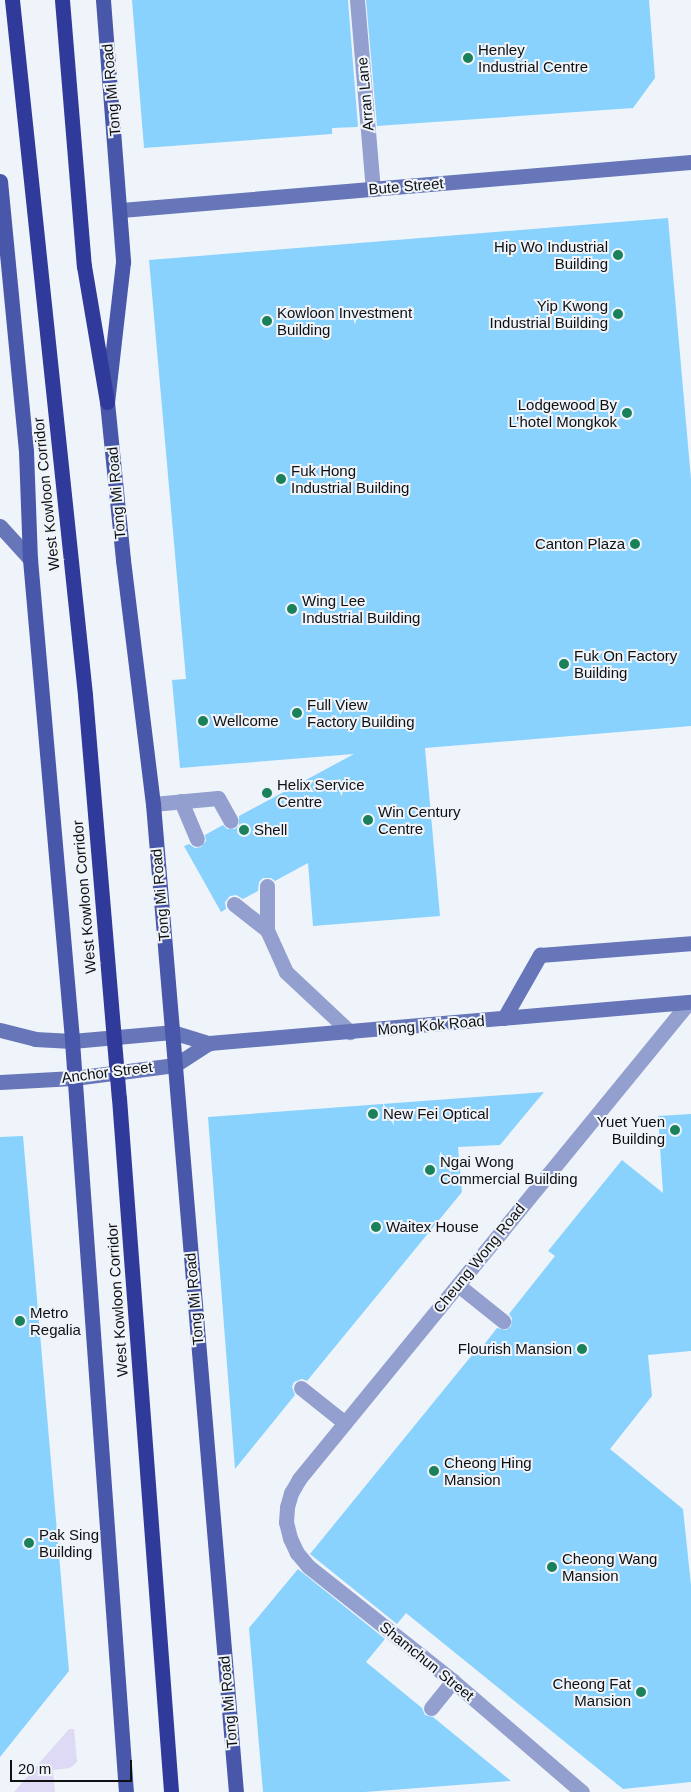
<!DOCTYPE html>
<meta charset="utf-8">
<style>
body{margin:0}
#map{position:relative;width:691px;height:1792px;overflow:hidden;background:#eff4fa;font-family:Arial,sans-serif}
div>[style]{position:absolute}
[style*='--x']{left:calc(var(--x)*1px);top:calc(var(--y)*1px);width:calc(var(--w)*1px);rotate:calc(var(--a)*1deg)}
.green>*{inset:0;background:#dedaf5}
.building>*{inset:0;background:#8ad2fe}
.lane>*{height:15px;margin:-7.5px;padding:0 7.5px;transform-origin:7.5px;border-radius:7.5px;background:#939fce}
.street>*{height:15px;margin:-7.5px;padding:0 7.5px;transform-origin:7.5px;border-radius:7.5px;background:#939fce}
.secondary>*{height:15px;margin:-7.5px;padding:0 7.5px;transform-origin:7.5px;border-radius:7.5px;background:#6676b9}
.primary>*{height:15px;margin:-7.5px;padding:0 7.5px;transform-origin:7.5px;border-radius:7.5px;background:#4857a9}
.highway>*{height:15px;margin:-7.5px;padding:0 7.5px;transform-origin:7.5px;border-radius:7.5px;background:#303a9a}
.dots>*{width:14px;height:14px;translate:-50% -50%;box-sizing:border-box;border:2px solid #eff4fa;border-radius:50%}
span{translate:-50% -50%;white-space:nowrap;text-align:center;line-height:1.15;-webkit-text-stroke:4px #eff4fa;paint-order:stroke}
.poi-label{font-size:15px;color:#0e1012}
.left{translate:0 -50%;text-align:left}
.right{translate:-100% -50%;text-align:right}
.street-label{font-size:15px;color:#0e1012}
.scale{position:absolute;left:10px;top:1760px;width:122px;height:22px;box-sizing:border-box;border:2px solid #0e1012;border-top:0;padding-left:6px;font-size:15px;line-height:18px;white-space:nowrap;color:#0e1012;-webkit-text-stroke:4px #eff4fa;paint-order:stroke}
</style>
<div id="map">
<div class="green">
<i style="clip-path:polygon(69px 1729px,74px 1729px,77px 1762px,70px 1768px,53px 1770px,55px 1792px,14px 1792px)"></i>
</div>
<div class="building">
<i style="clip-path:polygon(132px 0,348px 0,358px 127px,332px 128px,332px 134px,144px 148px)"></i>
<i style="clip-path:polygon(366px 0,649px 0,655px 78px,633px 108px,377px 126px)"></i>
<i style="clip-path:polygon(668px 218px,691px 479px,691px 726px,425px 748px,440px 916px,313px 926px,308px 863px,275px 881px,271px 878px,263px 878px,259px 882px,258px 891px,243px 899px,236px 895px,230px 896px,225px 902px,226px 909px,221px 912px,184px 846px,189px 844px,195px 848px,201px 847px,206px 841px,205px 835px,223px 825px,227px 829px,235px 829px,239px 825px,239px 816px,354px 754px,180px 768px,172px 680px,186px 679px,149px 260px)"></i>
<i style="clip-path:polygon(544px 1092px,500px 1145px,458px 1147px,462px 1192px,307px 1381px,302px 1379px,294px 1382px,292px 1387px,295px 1395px,235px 1469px,208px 1117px)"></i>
<i style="clip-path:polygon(691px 1114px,691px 1351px,648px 1355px,652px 1396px,610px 1449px,683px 1509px,691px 1585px,691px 1782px,623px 1789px,406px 1613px,397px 1624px,310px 1554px,481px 1344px,483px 1346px,497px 1328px,506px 1330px,511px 1326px,512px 1318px,509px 1314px,555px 1256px,548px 1251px,622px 1160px,663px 1193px,658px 1116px)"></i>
<i style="clip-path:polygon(23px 1136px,69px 1671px,0 1757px,0 1137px)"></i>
<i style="clip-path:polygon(298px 1569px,385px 1639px,366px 1662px,422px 1708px,425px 1715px,433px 1717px,511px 1781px,365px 1792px,263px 1792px,249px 1628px)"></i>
</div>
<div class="lane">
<i style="--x:181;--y:801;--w:41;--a:67.2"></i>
<i style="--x:153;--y:804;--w:65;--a:-5.3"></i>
<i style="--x:218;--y:798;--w:26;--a:61"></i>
<i style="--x:267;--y:886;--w:44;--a:90"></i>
<i style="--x:267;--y:930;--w:46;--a:65.7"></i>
<i style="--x:286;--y:972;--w:88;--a:43.2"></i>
<i style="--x:234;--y:904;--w:42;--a:38.2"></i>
<i style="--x:458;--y:1285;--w:58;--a:38.7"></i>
<i style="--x:301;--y:1388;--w:56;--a:38.5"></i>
<i style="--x:431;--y:1708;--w:35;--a:-51"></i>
</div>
<div class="street">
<i style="--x:357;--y:0;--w:190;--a:85.2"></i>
<i style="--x:582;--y:1792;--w:170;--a:-139.3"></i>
<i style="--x:453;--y:1681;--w:185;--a:-141.6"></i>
<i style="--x:308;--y:1566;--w:17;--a:-130"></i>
<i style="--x:297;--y:1553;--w:17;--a:-115"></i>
<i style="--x:290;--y:1538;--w:16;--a:-104"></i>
<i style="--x:286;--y:1522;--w:15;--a:-86"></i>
<i style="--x:287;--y:1507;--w:15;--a:-74"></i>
<i style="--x:291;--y:1493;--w:16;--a:-60"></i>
<i style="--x:299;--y:1479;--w:616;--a:-50.73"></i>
</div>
<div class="secondary">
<i style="--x:121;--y:210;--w:572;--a:-4.81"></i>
<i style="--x:0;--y:526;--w:45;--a:47.7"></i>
<i style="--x:504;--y:1018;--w:73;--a:-60.3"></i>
<i style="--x:540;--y:955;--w:151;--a:-4.5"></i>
<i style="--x:0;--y:1030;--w:36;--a:14"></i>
<i style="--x:35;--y:1039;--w:37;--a:3"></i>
<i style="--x:72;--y:1041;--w:100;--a:-5.1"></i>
<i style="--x:172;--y:1032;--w:39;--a:17"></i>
<i style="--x:209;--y:1043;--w:484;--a:-4.9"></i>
<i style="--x:0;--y:1082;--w:74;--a:-3.1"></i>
<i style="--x:74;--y:1078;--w:102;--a:-7.3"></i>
<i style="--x:175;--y:1065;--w:40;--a:-32.9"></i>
</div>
<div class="primary">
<i style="--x:103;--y:0;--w:263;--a:85.6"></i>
<i style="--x:123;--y:262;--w:141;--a:96.5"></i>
<i style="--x:107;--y:402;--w:159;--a:84.2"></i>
<i style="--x:123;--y:560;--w:246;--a:83"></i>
<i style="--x:153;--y:804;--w:991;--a:85.2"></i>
<i style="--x:0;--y:181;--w:271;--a:84.5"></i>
<i style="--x:26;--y:451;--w:108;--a:87.9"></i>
<i style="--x:30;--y:559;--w:484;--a:85"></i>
<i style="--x:72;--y:1041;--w:753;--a:85.89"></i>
</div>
<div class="highway">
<i style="--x:12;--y:0;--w:699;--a:84"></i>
<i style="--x:85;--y:695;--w:404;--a:85.2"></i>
<i style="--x:119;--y:1098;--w:696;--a:85.71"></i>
<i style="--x:62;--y:0;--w:267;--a:85.3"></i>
<i style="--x:84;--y:266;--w:138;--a:80.4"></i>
</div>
<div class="dots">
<i style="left:468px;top:58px;background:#1b815a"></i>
<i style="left:618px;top:255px;background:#1b815a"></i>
<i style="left:618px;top:314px;background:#1b815a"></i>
<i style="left:267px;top:321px;background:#1b815a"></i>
<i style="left:627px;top:413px;background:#1b815a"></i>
<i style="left:281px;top:479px;background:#1b815a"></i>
<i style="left:635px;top:544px;background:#1b815a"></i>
<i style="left:292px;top:609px;background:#1b815a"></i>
<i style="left:564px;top:664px;background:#1b815a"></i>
<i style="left:297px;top:713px;background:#1b815a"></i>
<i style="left:203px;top:721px;background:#1b815a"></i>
<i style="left:267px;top:793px;background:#1b815a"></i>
<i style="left:368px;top:820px;background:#1b815a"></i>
<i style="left:244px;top:830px;background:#1b815a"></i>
<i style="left:373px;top:1114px;background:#1b815a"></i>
<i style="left:675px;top:1130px;background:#1b815a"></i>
<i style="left:430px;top:1170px;background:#1b815a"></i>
<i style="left:376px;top:1227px;background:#1b815a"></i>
<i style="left:20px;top:1321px;background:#1b815a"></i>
<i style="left:582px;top:1349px;background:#1b815a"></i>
<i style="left:434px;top:1471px;background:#1b815a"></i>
<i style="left:29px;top:1543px;background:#1b815a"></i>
<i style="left:552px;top:1567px;background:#1b815a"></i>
<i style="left:641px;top:1692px;background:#1b815a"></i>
</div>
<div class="poi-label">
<span class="left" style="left:478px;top:58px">Henley<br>Industrial Centre</span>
<span class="right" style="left:608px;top:255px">Hip Wo Industrial<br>Building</span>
<span class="right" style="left:608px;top:314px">Yip Kwong<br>Industrial Building</span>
<span class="left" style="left:277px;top:321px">Kowloon Investment<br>Building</span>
<span class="right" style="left:617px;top:413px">Lodgewood By<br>L’hotel Mongkok</span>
<span class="left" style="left:291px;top:479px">Fuk Hong<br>Industrial Building</span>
<span class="right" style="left:625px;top:544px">Canton Plaza</span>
<span class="left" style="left:302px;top:609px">Wing Lee<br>Industrial Building</span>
<span class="left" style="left:574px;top:664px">Fuk On Factory<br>Building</span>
<span class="left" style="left:307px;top:713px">Full View<br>Factory Building</span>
<span class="left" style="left:213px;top:721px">Wellcome</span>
<span class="left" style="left:277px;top:793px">Helix Service<br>Centre</span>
<span class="left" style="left:378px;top:820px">Win Century<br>Centre</span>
<span class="left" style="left:254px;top:830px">Shell</span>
<span class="left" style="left:383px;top:1114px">New Fei Optical</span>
<span class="right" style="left:665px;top:1130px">Yuet Yuen<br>Building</span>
<span class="left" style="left:440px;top:1170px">Ngai Wong<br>Commercial Building</span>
<span class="left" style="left:386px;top:1227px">Waitex House</span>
<span class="left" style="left:30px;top:1321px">Metro<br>Regalia</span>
<span class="right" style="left:572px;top:1349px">Flourish Mansion</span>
<span class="left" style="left:444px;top:1471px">Cheong Hing<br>Mansion</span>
<span class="left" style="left:39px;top:1543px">Pak Sing<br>Building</span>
<span class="left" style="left:562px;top:1567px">Cheong Wang<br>Mansion</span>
<span class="right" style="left:631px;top:1692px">Cheong Fat<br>Mansion</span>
</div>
<div class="street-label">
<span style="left:111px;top:90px;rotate:-95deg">Tong Mi Road</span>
<span style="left:365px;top:94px;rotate:-95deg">Arran Lane</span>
<span style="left:406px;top:186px;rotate:-5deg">Bute Street</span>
<span style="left:116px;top:493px;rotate:-95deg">Tong Mi Road</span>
<span style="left:46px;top:494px;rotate:-96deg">West Kowloon Corridor</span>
<span style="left:160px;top:895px;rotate:-95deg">Tong Mi Road</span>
<span style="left:84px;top:897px;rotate:-95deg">West Kowloon Corridor</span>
<span style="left:431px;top:1025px;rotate:-5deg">Mong Kok Road</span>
<span style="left:107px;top:1072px;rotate:-7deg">Anchor Street</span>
<span style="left:479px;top:1258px;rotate:-51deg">Cheung Wong Road</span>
<span style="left:194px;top:1299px;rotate:-95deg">Tong Mi Road</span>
<span style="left:117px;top:1300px;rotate:-94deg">West Kowloon Corridor</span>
<span style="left:427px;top:1661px;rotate:39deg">Shamchun Street</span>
<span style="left:228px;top:1702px;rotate:-95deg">Tong Mi Road</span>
</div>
<div class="scale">20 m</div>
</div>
